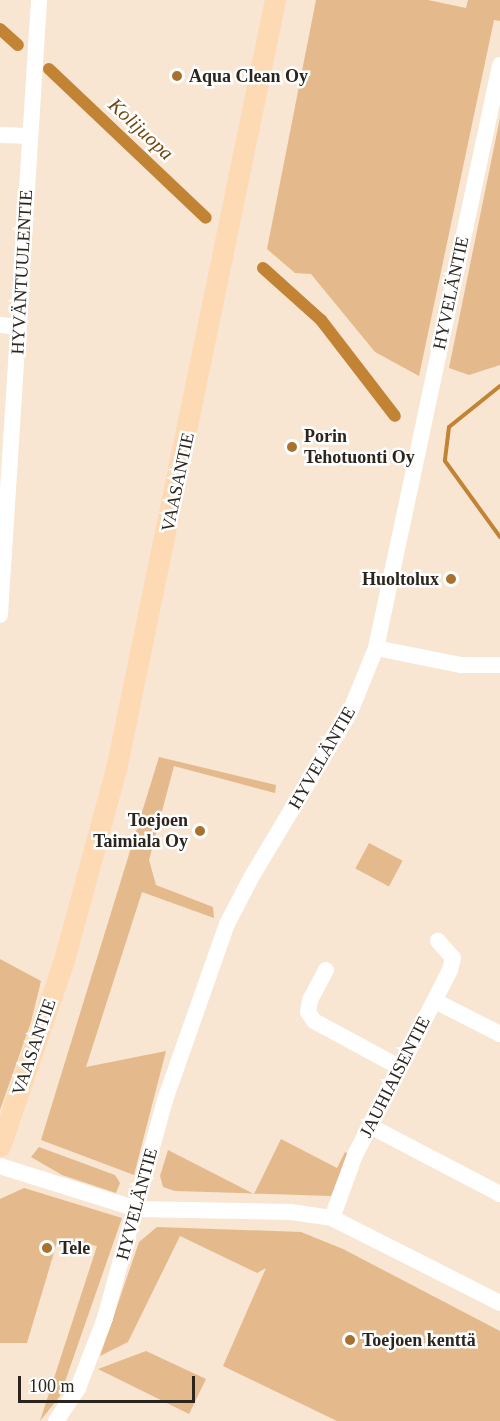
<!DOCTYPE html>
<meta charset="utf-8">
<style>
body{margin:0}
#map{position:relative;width:500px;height:1421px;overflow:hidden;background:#f8e5d2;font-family:"Times New Roman",serif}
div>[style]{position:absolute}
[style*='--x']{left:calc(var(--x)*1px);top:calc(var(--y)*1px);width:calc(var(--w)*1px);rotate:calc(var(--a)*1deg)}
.green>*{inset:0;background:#e4ba8d;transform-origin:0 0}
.stream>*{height:4px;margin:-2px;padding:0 2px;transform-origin:2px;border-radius:2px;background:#c28334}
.canal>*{height:12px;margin:-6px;padding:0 6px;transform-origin:6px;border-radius:6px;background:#c28334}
.minor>*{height:16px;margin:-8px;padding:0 8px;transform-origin:8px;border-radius:8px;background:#fff}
.major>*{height:21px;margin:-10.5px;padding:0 10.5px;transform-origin:10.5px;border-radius:10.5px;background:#fddab3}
.dots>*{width:16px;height:16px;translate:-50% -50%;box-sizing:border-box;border:3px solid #fff;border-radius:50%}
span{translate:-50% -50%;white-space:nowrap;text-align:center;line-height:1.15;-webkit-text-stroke:5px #fff;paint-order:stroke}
.poi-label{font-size:18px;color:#2c251e;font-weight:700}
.left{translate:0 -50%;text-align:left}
.right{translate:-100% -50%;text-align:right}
.street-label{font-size:18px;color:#2c251e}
.water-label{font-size:20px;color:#72470a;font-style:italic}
.scale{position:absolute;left:18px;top:1376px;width:177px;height:27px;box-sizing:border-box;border:3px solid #2c251e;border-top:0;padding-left:8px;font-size:18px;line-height:21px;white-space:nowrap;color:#2c251e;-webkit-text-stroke:4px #fff;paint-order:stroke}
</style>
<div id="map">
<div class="green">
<i style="clip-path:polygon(316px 0,428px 0,466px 8px,468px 0,500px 0,500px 21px,494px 20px,419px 376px,375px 352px,311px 274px,295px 273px,267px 249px)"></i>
<i style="clip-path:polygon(500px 118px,500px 365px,469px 375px,449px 368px)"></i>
<i style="clip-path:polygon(159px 757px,276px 785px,275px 793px,174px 766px,149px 860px,156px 885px,213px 907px,214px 918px,142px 892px,86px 1067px,166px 1051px,134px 1175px,41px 1140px)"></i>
<i style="left:369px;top:843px;width:38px;height:29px;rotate:28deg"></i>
<i style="clip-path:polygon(0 959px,41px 981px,31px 1022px,0 1110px)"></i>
<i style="clip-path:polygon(281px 1139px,337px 1168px,345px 1152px,348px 1154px,331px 1196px,175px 1191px,163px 1187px,160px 1176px,168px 1150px,254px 1194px)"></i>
<i style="clip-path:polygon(39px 1147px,115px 1175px,120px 1183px,116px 1193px,62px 1175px,31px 1157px)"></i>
<i style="clip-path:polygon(24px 1188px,122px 1218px,60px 1396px,40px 1421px,97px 1246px,58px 1239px,27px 1343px,0 1343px,0 1199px)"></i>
<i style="clip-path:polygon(157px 1227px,301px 1232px,343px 1249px,500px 1331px,500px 1421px,337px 1421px,223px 1366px,266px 1268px,257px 1273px,180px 1236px,128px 1342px,100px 1356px,139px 1242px)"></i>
<i style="clip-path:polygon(146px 1351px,206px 1379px,189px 1414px,98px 1369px)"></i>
</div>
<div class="stream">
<i style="--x:500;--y:386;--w:65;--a:141.2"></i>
<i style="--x:449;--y:427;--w:34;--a:97"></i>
<i style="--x:445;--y:461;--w:94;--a:54.1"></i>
</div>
<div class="canal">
<i style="--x:0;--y:29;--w:24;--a:42"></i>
<i style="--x:49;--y:69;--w:216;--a:43.5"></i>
<i style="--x:263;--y:268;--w:78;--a:41.9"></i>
<i style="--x:321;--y:320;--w:121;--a:52.4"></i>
</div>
<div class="minor">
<i style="--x:0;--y:135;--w:30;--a:2"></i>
<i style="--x:0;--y:325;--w:19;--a:6"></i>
<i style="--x:0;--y:615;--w:616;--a:-86.37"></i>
<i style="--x:376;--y:648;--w:87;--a:11.3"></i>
<i style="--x:461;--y:665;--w:39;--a:0"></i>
<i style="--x:326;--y:970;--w:34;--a:118"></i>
<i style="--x:310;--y:1000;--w:12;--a:99"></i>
<i style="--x:308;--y:1012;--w:11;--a:56"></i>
<i style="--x:314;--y:1021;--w:97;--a:28.4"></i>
<i style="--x:435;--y:1001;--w:73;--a:26.9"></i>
<i style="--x:370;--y:1126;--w:147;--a:27.6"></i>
<i style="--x:0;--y:1166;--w:144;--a:17.4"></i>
<i style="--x:137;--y:1209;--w:154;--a:1.1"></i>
<i style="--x:291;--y:1212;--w:41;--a:8.3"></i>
<i style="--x:332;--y:1218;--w:188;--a:26.8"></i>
<i style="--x:332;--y:1218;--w:67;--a:-69.9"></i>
<i style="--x:355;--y:1155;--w:208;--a:-62.8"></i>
<i style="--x:450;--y:970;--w:12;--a:-76"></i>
<i style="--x:453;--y:958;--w:23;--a:-131"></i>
<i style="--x:56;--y:1421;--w:40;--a:-56"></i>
<i style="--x:78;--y:1388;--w:75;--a:-68.9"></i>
<i style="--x:105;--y:1318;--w:226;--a:-74.6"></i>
<i style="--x:165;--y:1100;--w:187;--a:-70.6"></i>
<i style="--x:227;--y:924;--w:54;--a:-62.5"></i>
<i style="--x:252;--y:876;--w:191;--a:-59.1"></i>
<i style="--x:350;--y:712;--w:69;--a:-67.9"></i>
<i style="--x:376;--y:648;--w:596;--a:-77.99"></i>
</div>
<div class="major">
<i style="--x:0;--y:1146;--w:197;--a:-71"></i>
<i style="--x:64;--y:960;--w:198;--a:-74.8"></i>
<i style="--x:116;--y:769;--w:785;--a:-78.32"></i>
</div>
<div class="dots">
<i style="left:177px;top:76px;background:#a8712d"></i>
<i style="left:292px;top:447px;background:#a8712d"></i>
<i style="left:451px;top:579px;background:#a8712d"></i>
<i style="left:200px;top:831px;background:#a8712d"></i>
<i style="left:47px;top:1248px;background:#a8712d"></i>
<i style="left:350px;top:1340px;background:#a8712d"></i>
</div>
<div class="poi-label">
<span class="left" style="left:189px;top:76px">Aqua Clean Oy</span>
<span class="left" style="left:304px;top:447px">Porin<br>Tehotuonti Oy</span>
<span class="right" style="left:439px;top:579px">Huoltolux</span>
<span class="right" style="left:188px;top:831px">Toejoen<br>Taimiala Oy</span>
<span class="left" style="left:59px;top:1248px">Tele</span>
<span class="left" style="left:362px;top:1340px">Toejoen kenttä</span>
</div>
<div class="street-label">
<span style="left:22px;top:272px;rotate:-87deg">HYVÄNTUULENTIE</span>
<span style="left:451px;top:293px;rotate:-78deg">HYVELÄNTIE</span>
<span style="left:178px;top:482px;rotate:-78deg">VAASANTIE</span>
<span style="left:322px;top:758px;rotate:-60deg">HYVELÄNTIE</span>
<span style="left:34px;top:1047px;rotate:-71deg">VAASANTIE</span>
<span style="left:395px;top:1077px;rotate:-63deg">JAUHIAISENTIE</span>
<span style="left:137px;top:1204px;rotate:-75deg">HYVELÄNTIE</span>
</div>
<div class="water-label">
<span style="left:141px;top:129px;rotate:43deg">Kolijuopa</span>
</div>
<div class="scale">100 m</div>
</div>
